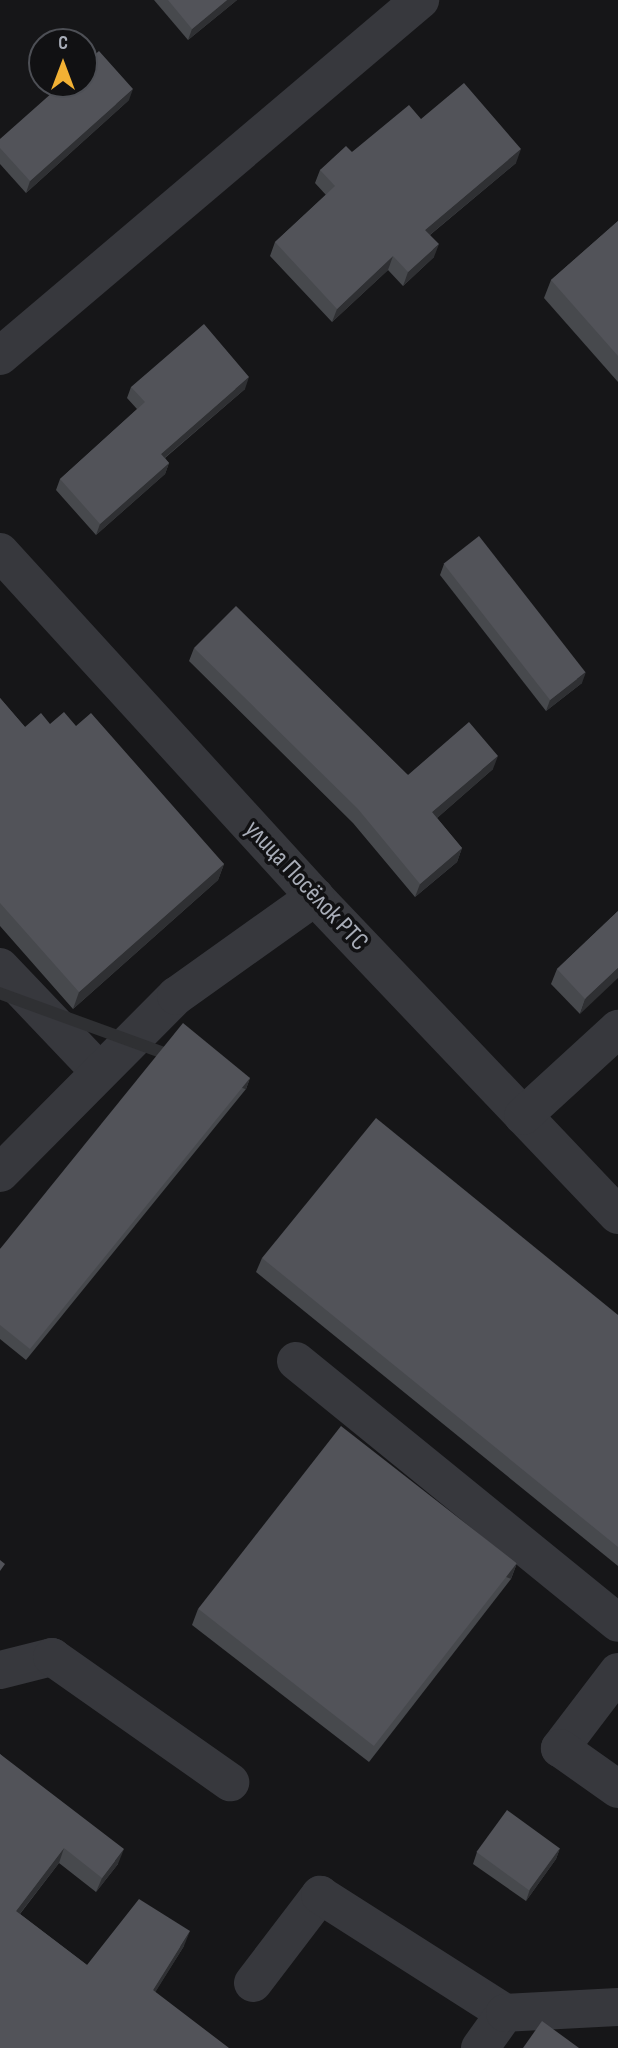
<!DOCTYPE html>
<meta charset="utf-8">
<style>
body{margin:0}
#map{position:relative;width:618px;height:2048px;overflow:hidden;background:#161618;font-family:"Sofia Sans Condensed",sans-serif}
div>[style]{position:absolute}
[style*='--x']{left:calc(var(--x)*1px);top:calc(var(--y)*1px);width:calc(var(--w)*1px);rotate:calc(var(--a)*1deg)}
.minor>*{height:38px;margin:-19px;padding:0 19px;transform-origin:19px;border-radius:19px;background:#37383d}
.wall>*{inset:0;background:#47494d}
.shaded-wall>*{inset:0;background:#2f3033;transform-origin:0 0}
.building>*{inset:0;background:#525359;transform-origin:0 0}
span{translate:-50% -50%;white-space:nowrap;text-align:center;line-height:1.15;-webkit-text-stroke:7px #111113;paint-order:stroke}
.street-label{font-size:26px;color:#a8adb8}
.north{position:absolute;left:28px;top:28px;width:70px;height:70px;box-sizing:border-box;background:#111113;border:2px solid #4d4f55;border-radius:50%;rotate:0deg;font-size:19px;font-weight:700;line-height:28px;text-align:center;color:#a8adb8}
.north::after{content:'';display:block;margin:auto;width:24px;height:32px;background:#f2b134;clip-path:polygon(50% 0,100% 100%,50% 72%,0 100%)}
</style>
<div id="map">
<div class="minor">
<i style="--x:0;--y:356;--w:551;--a:-40.29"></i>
<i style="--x:0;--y:552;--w:467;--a:47.6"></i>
<i style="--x:315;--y:897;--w:439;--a:46.4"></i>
<i style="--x:0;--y:967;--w:144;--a:46.4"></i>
<i style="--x:523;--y:1116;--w:129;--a:-42.5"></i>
<i style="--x:0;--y:1173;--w:250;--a:-45.2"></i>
<i style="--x:176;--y:996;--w:171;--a:-35.5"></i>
<i style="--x:296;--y:1361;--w:415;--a:39.1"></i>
<i style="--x:0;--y:1670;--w:54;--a:-14"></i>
<i style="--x:52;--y:1657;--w:218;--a:35.1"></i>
<i style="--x:618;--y:1672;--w:96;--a:127.3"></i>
<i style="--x:560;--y:1748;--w:71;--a:35.3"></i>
<i style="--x:253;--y:1983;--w:111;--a:-52.7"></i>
<i style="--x:320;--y:1895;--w:219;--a:32.5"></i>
<i style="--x:480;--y:2048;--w:43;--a:-54.5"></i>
<i style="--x:505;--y:2013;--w:113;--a:-3"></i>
</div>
<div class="wall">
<i style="clip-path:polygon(154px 0,237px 0,188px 40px)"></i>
<i style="clip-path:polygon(129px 100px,26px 193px,0 164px,0 139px)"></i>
<i style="clip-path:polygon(421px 119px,516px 163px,430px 235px,434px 257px,403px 286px,388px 270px,332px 322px,270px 256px,275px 242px,326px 195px,315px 183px,320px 170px,352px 152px)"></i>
<i style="clip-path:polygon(618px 221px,618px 382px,544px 298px,551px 280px)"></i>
<i style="clip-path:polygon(131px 387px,245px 389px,165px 458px,169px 463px,165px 474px,96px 535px,56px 490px,60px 479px,137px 409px,127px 398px)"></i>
<i style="clip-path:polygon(444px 564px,582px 683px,546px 711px,440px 575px)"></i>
<i style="clip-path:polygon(194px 648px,408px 775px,493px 769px,437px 818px,462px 848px,457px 862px,415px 897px,353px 823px,189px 661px)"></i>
<i style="clip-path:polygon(0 698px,25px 727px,50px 724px,76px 726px,224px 864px,218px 880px,73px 1009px,0 926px)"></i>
<i style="clip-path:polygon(618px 911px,580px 1014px,551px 984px,557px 969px)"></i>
<i style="clip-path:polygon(250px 1078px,246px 1089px,26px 1360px,0 1339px,0 1249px)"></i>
<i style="clip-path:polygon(262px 1258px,618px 1315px,618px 1566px,256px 1272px)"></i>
<i style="clip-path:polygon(517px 1563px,511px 1579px,369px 1762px,192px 1625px,198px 1609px)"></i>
<i style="clip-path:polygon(0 1754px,118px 1864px,96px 1892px,59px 1863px,20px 1914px,87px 1965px,184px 1946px,155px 1992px,0 2048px)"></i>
<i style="clip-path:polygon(560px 1848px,556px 1859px,526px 1901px,473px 1864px,477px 1852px)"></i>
</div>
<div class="shaded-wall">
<i style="clip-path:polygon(227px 0,237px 0,188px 40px,192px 29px)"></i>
<i style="clip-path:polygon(133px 89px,129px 100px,26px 193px,30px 181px)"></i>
<i style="clip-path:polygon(521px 149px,516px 163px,420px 243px,425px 230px)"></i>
<i style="clip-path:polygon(439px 244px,434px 257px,403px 286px,408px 272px)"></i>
<i style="clip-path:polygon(393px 256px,388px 270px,332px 322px,337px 309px)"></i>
<i style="clip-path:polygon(249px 377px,245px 389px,156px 465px,161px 454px)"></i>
<i style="clip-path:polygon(169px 463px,165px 474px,96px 535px,100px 524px)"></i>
<i style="clip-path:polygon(586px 672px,582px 683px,546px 711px,550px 700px)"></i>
<i style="clip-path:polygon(498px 756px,493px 769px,428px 826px,432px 812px)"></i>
<i style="clip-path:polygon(462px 848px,457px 862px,415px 897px,420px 884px)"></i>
<i style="clip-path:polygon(224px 864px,218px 880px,73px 1009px,79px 992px)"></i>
<i style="clip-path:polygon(618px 968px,618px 978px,580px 1014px,585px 999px)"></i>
<i style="left:250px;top:1078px;width:12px;height:349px;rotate:110deg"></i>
<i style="left:517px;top:1563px;width:17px;height:232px;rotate:111deg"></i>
<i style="clip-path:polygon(64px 1848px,59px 1863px,11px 1925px,16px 1911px)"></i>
<i style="clip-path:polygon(560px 1848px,556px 1859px,526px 1901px,530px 1889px)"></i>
<i style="clip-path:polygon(124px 1849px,118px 1864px,96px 1892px,102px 1878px)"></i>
<i style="clip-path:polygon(190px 1931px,184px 1946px,148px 2004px,153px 1990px)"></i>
</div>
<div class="building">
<i style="clip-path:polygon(168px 0,227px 0,192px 29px)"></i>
<i style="clip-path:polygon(99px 51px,133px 89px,30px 181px,0 148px,0 139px,62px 84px,84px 84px,84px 64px)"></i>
<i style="clip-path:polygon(464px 83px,521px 149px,425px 230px,439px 244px,408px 272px,393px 256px,337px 309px,275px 242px,335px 186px,320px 170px,346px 146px,352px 152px,409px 105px,421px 119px)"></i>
<i style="clip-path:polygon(618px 221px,618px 356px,551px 280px)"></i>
<i style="clip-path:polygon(204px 324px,249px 377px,161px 454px,169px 463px,100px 524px,60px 479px,145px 402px,131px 387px)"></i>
<i style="left:479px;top:536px;width:173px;height:45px;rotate:52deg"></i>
<i style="clip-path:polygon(236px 606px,408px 775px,469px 722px,498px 756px,432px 812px,462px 848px,420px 884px,358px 809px,194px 648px)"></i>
<i style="clip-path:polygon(0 698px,25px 727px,41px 713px,50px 724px,64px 712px,76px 726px,91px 713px,224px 864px,79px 992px,0 903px)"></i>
<i style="clip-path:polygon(618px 911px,618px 968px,585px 999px,557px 969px)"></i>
<i style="clip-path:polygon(183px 1023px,250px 1078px,30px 1349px,0 1325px,0 1249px)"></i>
<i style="clip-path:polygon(376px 1118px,618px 1315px,618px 1547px,262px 1258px)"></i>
<i style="left:341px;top:1426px;width:223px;height:232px;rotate:38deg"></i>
<i style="clip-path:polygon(0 1560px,5px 1564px,0 1571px)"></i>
<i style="clip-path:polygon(0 1754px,124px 1849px,102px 1878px,64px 1848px,16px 1911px,87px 1965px,139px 1899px,190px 1931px,153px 1990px,229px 2048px,0 2048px)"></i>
<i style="left:507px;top:1810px;width:65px;height:52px;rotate:36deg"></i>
<i style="clip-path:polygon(542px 2021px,579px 2048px,523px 2048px)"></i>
</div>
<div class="street-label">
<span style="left:306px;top:886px;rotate:47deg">улица Посёлок РТС</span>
</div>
<div class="north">С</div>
</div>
